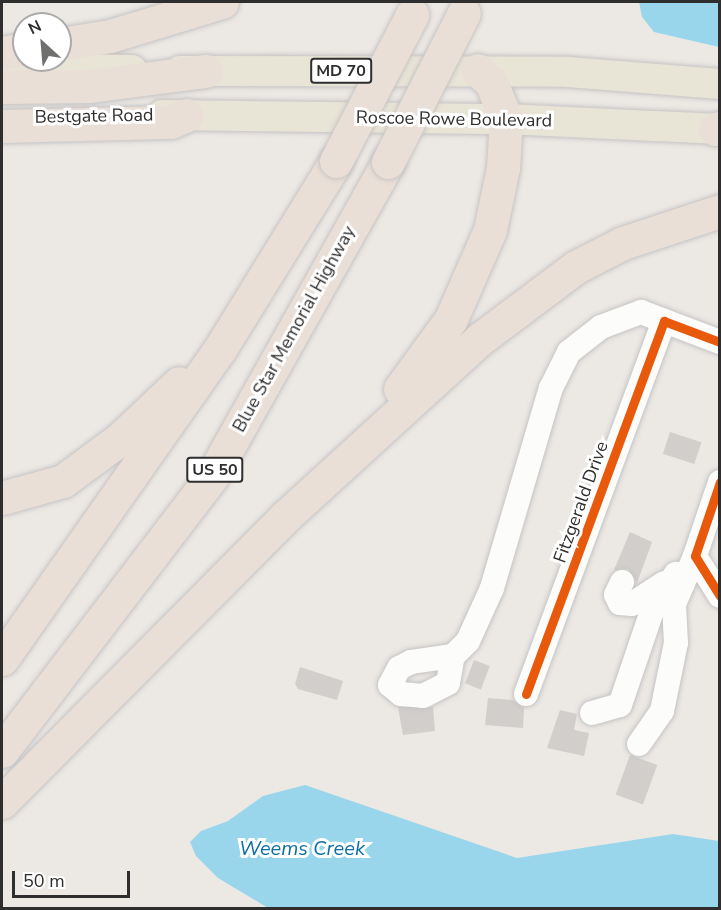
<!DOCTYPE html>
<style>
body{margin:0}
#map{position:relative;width:721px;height:910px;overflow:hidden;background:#ece8e4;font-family:"Nunito Sans",sans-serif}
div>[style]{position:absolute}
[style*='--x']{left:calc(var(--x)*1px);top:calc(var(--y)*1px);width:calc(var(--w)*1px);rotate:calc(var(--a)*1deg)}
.water>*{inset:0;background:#99d6ec}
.building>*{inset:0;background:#d1cecb;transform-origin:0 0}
.roads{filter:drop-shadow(0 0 2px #c5c4c5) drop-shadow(0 0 2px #c5c4c5)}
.minor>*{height:24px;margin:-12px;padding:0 12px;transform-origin:12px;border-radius:12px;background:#fcfcfb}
.major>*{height:30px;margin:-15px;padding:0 15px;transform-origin:15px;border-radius:15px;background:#e8e4d6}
.highway>*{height:33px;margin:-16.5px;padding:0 16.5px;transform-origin:16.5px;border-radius:16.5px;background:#eadfd6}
.bridges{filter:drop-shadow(0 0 2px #c6c5c4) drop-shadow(0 0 2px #c6c5c4)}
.highway-bridge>*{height:33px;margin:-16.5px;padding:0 16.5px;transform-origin:16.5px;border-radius:16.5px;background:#eadfd6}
.cycleway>*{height:9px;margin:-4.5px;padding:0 4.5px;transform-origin:4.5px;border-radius:4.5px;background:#e8590c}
span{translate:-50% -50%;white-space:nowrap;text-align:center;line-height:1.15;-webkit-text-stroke:6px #fff;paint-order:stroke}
.shield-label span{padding:2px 4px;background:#fff;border:2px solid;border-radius:4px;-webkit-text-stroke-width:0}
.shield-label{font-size:16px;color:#2e2e2e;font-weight:700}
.street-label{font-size:18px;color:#2e2e2e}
.water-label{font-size:20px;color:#0d6fa3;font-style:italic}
.frame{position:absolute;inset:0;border:3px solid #2e2e2e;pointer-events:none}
.north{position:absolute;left:12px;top:12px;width:60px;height:60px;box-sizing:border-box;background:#fff;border:2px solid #ababab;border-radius:50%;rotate:334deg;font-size:16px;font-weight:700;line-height:24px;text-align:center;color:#2e2e2e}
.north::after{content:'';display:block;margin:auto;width:21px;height:27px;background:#706f6e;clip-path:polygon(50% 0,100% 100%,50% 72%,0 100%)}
.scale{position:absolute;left:12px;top:871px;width:118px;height:27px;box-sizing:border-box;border:3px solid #2e2e2e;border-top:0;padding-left:8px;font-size:18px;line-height:21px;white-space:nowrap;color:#2e2e2e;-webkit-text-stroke:4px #fff;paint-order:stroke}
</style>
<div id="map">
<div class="water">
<i style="clip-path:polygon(639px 2px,719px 2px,719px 47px,654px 32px,642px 17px)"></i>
<i style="clip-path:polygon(305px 785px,517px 858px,673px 834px,719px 841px,719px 908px,268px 908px,218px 878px,196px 856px,190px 842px,201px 831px,228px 821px,263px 796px)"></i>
</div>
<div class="building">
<i style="left:670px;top:432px;width:33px;height:23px;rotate:18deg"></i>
<i style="clip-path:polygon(630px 532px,652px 542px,637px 583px,628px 569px,614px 570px)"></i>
<i style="left:474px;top:660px;width:17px;height:25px;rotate:21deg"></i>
<i style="clip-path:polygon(300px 667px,343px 681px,337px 700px,298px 689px,295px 684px)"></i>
<i style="clip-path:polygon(488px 698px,513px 700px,524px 708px,523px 728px,485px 725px)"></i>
<i style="clip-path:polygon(398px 707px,433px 707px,435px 731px,403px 735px)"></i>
<i style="clip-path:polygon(560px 710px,577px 714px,574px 730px,589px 733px,584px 756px,547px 748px)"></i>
<i style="left:630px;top:755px;width:29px;height:42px;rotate:20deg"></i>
</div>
<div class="roads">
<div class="minor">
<i style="--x:720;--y:482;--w:78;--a:108.7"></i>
<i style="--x:695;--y:556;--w:47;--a:58"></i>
<i style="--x:622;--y:582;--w:14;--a:115"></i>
<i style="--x:616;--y:595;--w:9;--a:63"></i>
<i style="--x:620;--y:603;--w:12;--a:5"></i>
<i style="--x:632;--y:604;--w:38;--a:-33"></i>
<i style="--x:453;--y:656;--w:42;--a:171.9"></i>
<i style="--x:411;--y:662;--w:13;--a:153"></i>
<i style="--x:399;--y:668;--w:19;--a:118"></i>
<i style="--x:390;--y:685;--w:14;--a:39"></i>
<i style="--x:401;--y:694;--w:22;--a:5"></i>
<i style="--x:423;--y:696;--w:28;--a:-27"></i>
<i style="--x:448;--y:683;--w:27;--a:-80"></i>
<i style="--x:453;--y:656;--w:21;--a:-45"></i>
<i style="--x:468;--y:641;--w:58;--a:-65.6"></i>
<i style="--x:492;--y:588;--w:209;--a:-73.6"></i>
<i style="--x:551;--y:388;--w:40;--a:-63.4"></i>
<i style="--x:569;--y:352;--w:41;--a:-38"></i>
<i style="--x:601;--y:327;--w:43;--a:-20.6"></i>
<i style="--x:641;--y:312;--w:85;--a:20.8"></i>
<i style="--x:526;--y:694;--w:398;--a:-69.7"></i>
<i style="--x:592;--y:713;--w:29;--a:-16"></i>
<i style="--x:620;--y:705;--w:106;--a:-71.2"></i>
<i style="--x:654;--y:605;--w:38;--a:-55"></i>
<i style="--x:639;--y:744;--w:40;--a:-55.1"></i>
<i style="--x:662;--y:711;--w:69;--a:-78.4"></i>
<i style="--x:676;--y:643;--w:39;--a:-93"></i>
<i style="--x:674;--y:604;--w:52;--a:-66.4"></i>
</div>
<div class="major">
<i style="--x:2;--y:68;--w:130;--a:0.9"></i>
<i style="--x:180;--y:71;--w:388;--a:0.1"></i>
<i style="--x:568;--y:72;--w:152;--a:4.5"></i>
<i style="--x:162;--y:115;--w:344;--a:0.7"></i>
<i style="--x:506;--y:119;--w:214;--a:2.7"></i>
</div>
<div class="highway">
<i style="--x:60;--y:44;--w:51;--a:-9.1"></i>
<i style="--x:110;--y:36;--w:117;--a:-16.9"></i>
<i style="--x:2;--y:53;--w:22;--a:-10"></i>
<i style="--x:2;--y:87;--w:88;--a:-0.7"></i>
<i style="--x:90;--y:86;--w:117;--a:-7.4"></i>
<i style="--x:2;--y:126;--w:169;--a:-1.4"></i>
<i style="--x:171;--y:122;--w:17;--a:-24"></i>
<i style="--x:715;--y:129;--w:5;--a:-11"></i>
<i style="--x:400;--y:389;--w:87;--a:-53.9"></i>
<i style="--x:451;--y:319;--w:97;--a:-66.3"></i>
<i style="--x:490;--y:230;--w:63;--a:-78.2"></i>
<i style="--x:503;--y:168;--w:49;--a:-86.5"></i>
<i style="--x:506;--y:119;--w:40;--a:-112"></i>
<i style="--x:491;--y:82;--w:18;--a:-139"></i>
<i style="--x:2;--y:498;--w:63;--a:-15.6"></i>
<i style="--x:63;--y:481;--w:71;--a:-36.4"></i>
<i style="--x:120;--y:439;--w:81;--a:-43.5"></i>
<i style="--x:2;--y:659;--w:379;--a:-54.9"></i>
<i style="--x:220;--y:349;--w:221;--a:-58.3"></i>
<i style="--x:2;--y:751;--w:346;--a:-52.6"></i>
<i style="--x:212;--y:476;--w:360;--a:-60.7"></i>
<i style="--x:2;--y:802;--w:402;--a:-45.2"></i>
<i style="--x:285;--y:517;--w:264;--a:-42.4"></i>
<i style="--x:480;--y:339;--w:120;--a:-36.9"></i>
<i style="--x:576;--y:267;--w:53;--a:-27.1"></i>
<i style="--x:623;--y:243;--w:102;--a:-18.3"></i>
</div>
</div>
<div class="bridges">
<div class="highway-bridge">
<i style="--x:336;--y:161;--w:165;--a:-62.5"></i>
<i style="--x:388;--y:162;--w:167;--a:-63"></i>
</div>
</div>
<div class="cycleway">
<i style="--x:720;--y:482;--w:78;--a:108.7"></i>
<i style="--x:695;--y:556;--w:47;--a:58"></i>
<i style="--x:526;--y:694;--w:398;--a:-69.7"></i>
<i style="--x:664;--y:321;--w:60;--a:20.6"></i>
</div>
<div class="shield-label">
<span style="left:341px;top:71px">MD 70</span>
<span style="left:215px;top:470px">US 50</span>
</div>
<div class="street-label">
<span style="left:94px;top:116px;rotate:-1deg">Bestgate Road</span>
<span style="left:454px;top:119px;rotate:1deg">Roscoe Rowe Boulevard</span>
<span style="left:294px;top:329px;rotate:-61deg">Blue Star Memorial Highway</span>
<span style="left:581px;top:502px;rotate:-70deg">Fitzgerald Drive</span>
</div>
<div class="water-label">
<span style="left:302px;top:848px">Weems Creek</span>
</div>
<div class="frame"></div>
<div class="north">N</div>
<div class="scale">50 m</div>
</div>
